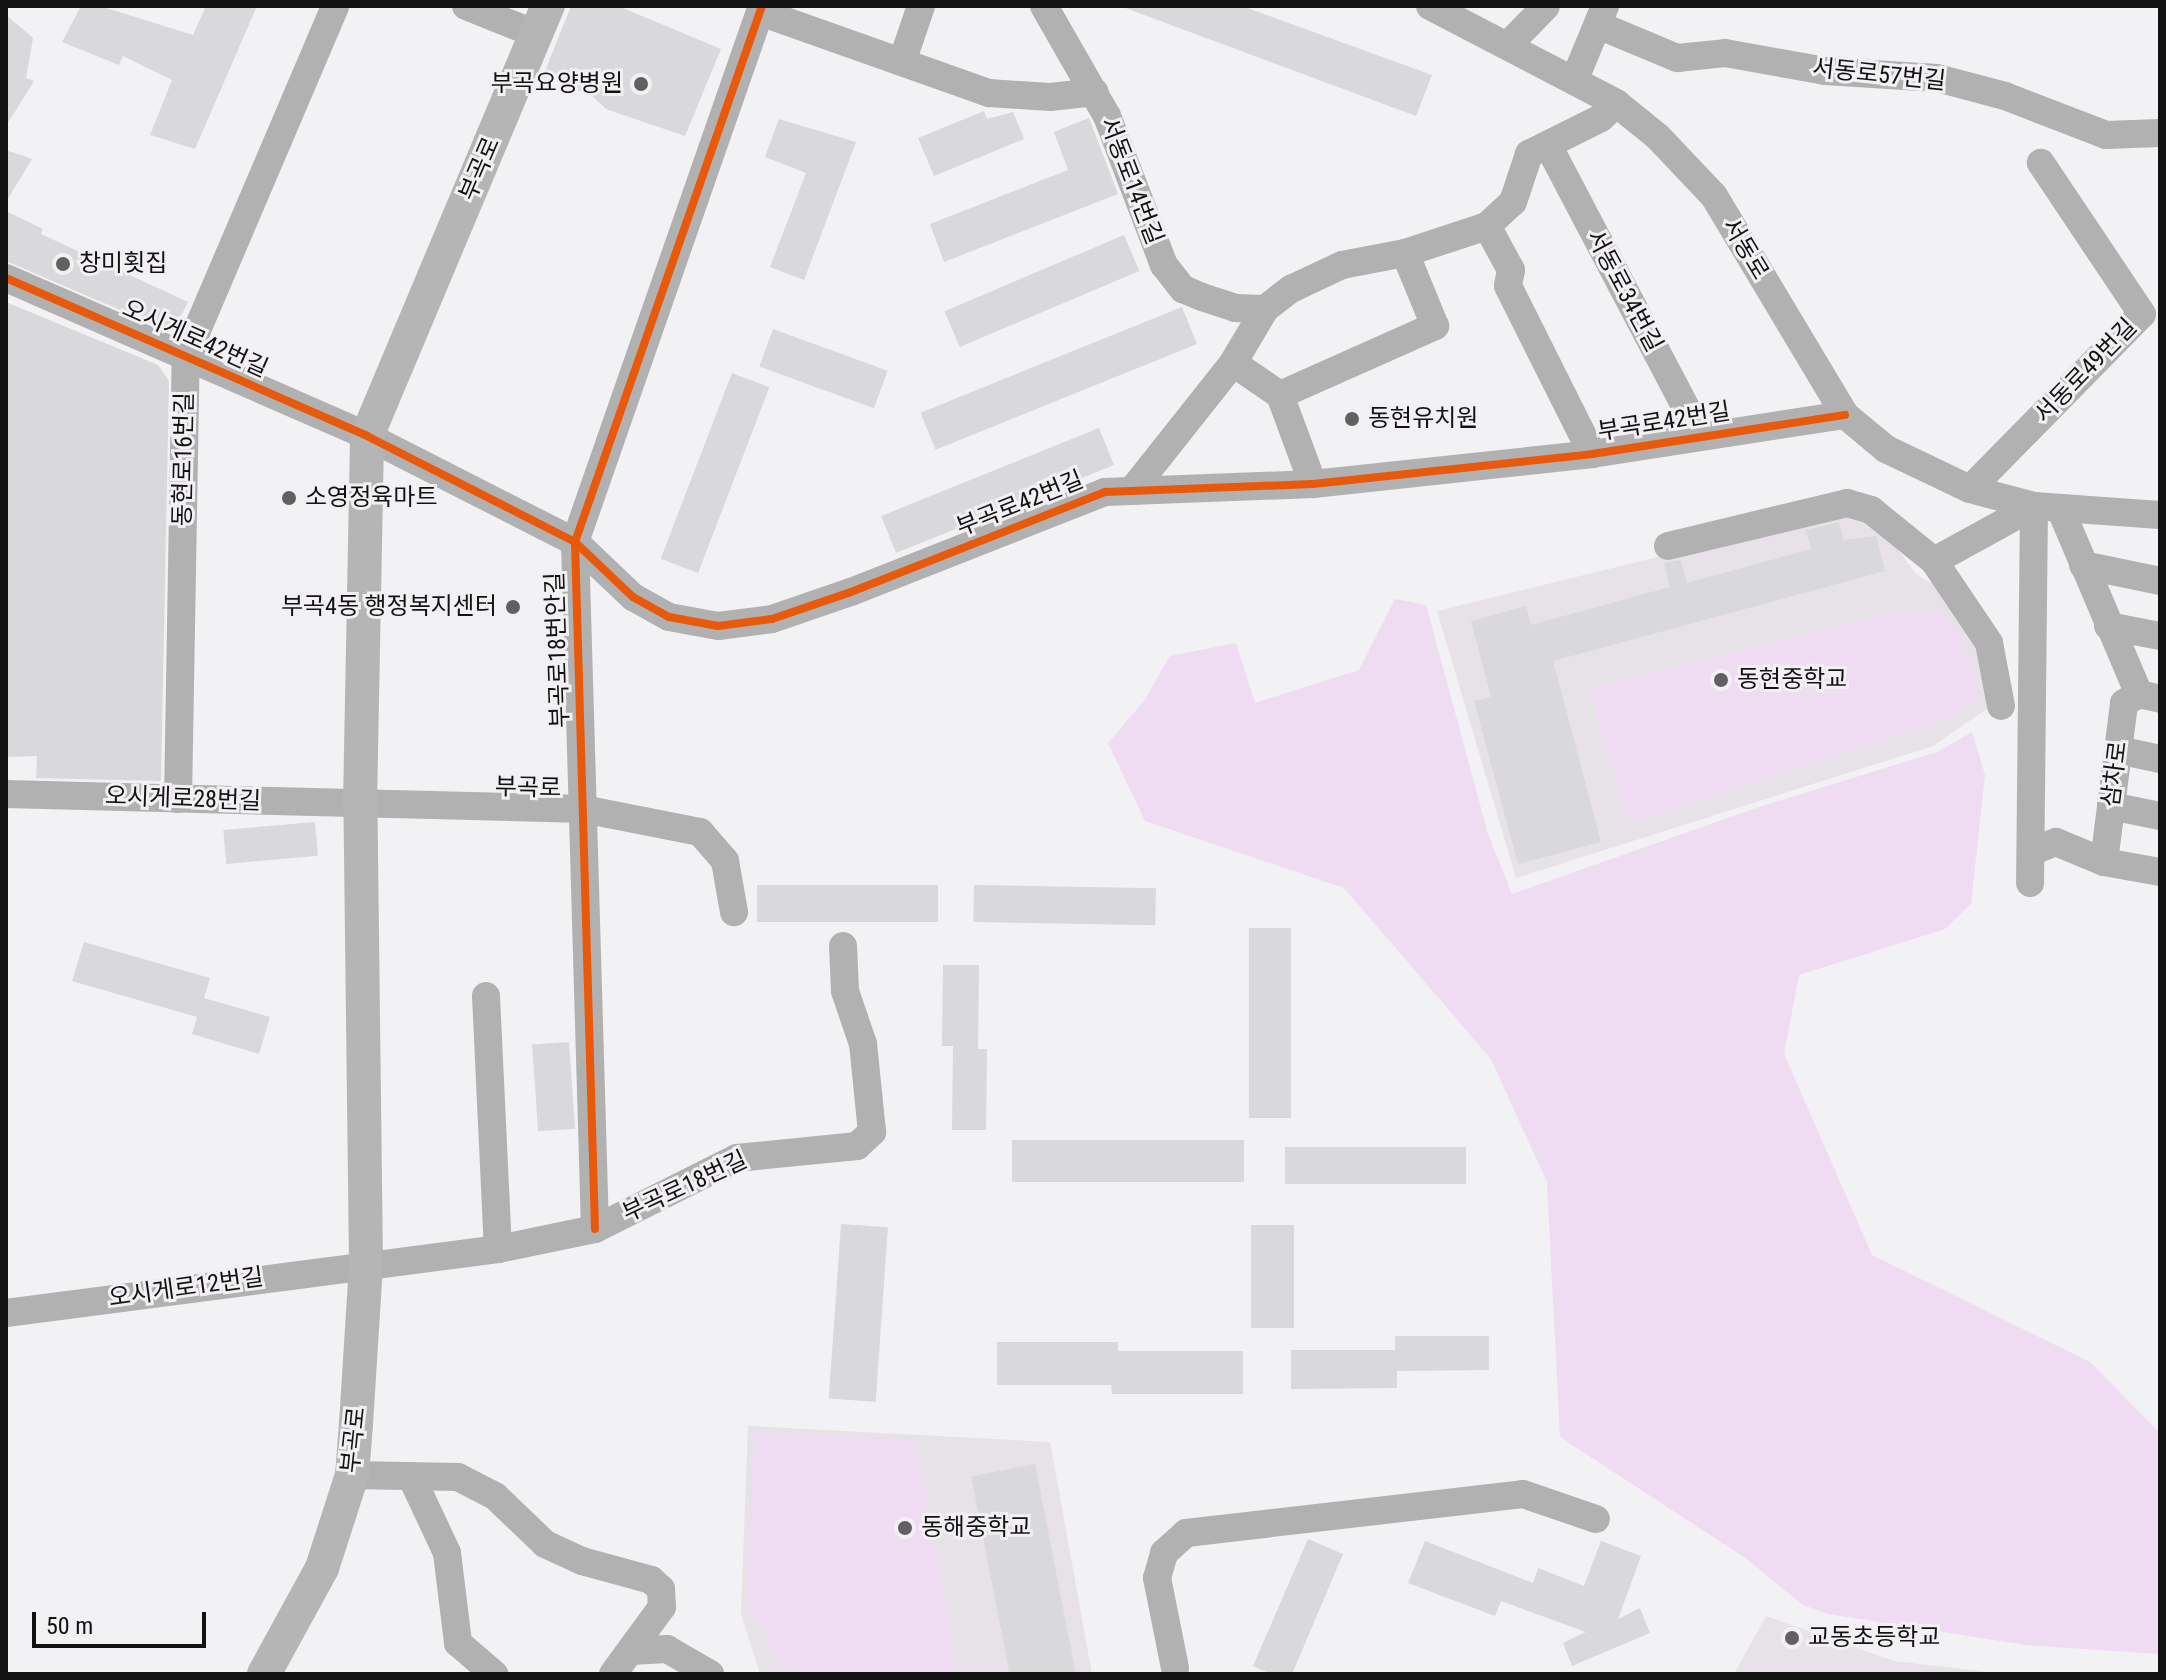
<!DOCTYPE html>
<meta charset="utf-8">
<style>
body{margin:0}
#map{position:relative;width:2166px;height:1680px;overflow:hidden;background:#f2f1f3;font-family:"Roboto Condensed","Noto Sans KR",sans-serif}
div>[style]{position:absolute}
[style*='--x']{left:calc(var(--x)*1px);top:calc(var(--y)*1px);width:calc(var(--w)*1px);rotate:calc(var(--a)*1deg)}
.built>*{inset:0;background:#e7e2e8}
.green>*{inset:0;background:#efdbf2}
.building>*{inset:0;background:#d9d8da;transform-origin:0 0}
.minor>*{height:28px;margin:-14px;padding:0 14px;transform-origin:14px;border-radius:14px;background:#b1b1b2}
.major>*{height:34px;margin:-17px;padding:0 17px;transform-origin:17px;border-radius:17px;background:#b5b5b5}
.cycleway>*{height:8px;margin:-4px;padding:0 4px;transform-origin:4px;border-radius:4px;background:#e8590c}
.dots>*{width:22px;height:22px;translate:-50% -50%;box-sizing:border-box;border:4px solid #f3f0f4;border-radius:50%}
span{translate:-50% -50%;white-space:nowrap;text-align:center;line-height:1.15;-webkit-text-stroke:6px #f3f0f4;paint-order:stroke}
.street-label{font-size:24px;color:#131213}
.poi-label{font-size:24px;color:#131213}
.right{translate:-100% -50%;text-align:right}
.left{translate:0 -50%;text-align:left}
.frame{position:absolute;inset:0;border:8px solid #131213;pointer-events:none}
.scale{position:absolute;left:32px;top:1612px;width:174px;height:36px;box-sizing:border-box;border:4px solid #131213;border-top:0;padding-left:10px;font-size:24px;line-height:28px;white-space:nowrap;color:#131213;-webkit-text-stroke:6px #f3f0f4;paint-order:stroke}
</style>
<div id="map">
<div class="built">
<i style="clip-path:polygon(1849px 510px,1885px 533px,1917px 575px,1941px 588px,1981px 655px,1991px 706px,1933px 746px,1516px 878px,1437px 611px)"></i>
<i style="clip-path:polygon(748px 1426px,1050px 1442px,1092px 1674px,760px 1674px,741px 1614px)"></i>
<i style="clip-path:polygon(1766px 1616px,1894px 1661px,2005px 1674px,1734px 1674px)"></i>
</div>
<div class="green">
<i style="clip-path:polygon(1395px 599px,1426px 605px,1488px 834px,1512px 894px,1759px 807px,1937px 752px,1972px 732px,1985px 775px,1971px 904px,1945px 929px,1799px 975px,1784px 1054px,1872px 1255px,2090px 1362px,2160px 1433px,2160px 1654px,2026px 1645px,1828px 1614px,1803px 1605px,1744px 1557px,1560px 1437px,1547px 1182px,1491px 1059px,1344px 888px,1145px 821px,1108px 743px,1144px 701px,1170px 656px,1236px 643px,1255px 703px,1359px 670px)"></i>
<i style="clip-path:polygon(1905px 610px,1938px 612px,1954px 624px,1974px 668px,1979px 700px,1944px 720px,1630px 823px,1588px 688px)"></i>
<i style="clip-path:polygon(754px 1432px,911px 1440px,925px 1488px,956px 1667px,951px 1674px,787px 1674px,747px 1602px)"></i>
</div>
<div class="building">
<i style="clip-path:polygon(81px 6px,100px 6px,193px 35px,206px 6px,257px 6px,195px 149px,150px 135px,172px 80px,123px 56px,119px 65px,62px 42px)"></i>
<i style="clip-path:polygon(571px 6px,618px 6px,721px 49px,685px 136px,606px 109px,592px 96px,543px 76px)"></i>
<i style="clip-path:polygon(1120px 6px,1242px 6px,1432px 75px,1416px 116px)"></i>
<i style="clip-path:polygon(6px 15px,33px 38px,26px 78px,34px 81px,6px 126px)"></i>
<i style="clip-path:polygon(984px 111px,987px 119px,1013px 112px,1024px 139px,934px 176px,918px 138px)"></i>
<i style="clip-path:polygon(1089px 118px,1118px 194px,944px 262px,930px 224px,1068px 170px,1054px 132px)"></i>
<i style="clip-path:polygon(779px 119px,856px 142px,804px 280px,770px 267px,806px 173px,765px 157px)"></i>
<i style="clip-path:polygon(6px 150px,32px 159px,6px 202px)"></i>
<i style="clip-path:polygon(6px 211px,43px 229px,41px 234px,188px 302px,177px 323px,162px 328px,6px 261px)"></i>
<i style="left:1124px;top:235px;width:39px;height:195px;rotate:67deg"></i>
<i style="clip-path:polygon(6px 302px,158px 365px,169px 381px,161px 781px,36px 778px,37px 756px,6px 757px)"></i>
<i style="left:1182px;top:307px;width:40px;height:282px;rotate:68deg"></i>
<i style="left:773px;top:329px;width:122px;height:40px;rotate:20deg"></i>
<i style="left:732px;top:373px;width:40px;height:199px;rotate:21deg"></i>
<i style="left:1099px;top:428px;width:40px;height:235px;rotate:68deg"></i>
<i style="clip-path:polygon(1839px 522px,1844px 540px,1876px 536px,1885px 571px,1553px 661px,1601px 842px,1518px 864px,1474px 701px,1491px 697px,1471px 621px,1526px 606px,1531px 625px,1670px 587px,1664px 563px,1681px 560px,1687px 583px,1811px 549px,1806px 530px)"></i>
<i style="left:315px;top:822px;width:34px;height:92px;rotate:85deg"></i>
<i style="left:757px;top:885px;width:181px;height:37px"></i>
<i style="left:974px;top:885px;width:182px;height:37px;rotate:1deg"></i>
<i style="left:1249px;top:928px;width:42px;height:190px"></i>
<i style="clip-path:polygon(84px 942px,210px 978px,204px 998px,270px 1017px,259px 1054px,192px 1034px,197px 1017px,72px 981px)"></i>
<i style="clip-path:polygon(943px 965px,979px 965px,978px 1049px,987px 1049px,986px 1130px,952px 1130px,953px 1046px,942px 1046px)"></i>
<i style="left:569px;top:1042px;width:87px;height:37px;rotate:86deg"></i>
<i style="left:1012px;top:1140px;width:232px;height:42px"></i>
<i style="left:1285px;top:1147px;width:181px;height:37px"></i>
<i style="left:841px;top:1224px;width:47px;height:175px;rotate:4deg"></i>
<i style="left:1294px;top:1225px;width:103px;height:43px;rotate:90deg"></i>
<i style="clip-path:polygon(1395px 1336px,1489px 1336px,1489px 1370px,1397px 1371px,1397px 1388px,1291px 1389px,1291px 1350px,1395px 1350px)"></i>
<i style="clip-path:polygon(997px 1342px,1118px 1342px,1118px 1351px,1243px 1351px,1243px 1394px,1112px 1394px,1111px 1385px,997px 1385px)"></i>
<i style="left:1035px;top:1464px;width:214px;height:65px;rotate:79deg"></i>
<i style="clip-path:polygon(1308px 1539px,1343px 1554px,1292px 1674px,1271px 1674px,1253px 1666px)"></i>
<i style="clip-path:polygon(1425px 1541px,1533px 1583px,1538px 1568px,1584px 1586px,1601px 1541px,1641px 1556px,1618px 1619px,1640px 1608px,1650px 1633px,1572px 1666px,1563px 1643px,1586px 1632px,1501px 1601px,1495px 1616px,1408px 1583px)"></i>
</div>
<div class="minor">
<i style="--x:466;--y:6;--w:75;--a:21.8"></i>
<i style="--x:1044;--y:6;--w:127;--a:60.2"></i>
<i style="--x:1107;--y:116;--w:160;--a:69.1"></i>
<i style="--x:1164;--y:265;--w:31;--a:52"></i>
<i style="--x:1183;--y:289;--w:21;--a:23"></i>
<i style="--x:1202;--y:297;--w:35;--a:18"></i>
<i style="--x:1235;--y:308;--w:30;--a:2"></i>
<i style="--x:1430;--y:6;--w:210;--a:27.5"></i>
<i style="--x:1616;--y:103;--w:54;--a:39"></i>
<i style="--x:1658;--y:137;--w:81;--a:46.5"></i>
<i style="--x:1714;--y:196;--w:255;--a:59.1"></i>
<i style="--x:1845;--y:415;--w:53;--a:39.7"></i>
<i style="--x:1886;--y:449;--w:93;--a:25.5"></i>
<i style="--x:1970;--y:489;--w:66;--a:14.9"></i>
<i style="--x:2034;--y:506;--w:126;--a:4.1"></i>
<i style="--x:760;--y:12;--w:243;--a:19.5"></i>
<i style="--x:989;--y:93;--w:61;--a:3.8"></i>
<i style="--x:1050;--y:97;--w:45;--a:-6.3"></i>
<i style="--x:1598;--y:25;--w:86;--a:22.7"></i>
<i style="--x:1677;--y:58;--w:48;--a:-5.9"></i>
<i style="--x:1725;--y:53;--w:102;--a:10.2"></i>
<i style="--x:1825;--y:71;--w:112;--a:3.6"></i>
<i style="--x:1937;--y:78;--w:70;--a:14.8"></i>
<i style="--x:2005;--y:96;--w:108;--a:21.1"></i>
<i style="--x:2106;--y:135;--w:54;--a:-2.1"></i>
<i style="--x:1508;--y:45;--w:54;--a:-45.7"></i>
<i style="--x:903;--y:59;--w:56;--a:-71.2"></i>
<i style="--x:1574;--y:81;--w:81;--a:-67.5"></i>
<i style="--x:1548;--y:145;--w:329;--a:62.3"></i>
<i style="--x:1487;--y:226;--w:50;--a:61.4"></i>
<i style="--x:1511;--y:270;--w:16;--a:101"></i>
<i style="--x:1508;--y:286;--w:188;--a:63.4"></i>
<i style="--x:6;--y:278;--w:394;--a:23.6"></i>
<i style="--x:367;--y:436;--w:233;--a:27"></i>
<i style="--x:575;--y:542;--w:80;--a:43.5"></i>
<i style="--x:633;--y:597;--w:41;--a:29.1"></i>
<i style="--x:669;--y:617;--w:50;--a:10.4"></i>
<i style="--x:718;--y:626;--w:54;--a:-7.4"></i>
<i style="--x:772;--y:619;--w:83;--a:-18.9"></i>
<i style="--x:851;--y:592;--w:273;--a:-21.5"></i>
<i style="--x:1105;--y:492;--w:208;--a:-2.2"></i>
<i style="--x:1313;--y:484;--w:281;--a:-6.1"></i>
<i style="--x:1592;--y:454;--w:256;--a:-8.8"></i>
<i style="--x:1233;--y:363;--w:57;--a:34.2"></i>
<i style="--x:1280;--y:395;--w:95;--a:69.7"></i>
<i style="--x:1280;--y:395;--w:170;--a:-24"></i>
<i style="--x:1435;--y:326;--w:79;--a:-112.3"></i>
<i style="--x:1134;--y:488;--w:159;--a:-51.6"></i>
<i style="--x:1233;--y:363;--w:63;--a:-59.3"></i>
<i style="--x:1265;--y:309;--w:33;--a:-38"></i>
<i style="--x:1291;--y:289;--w:56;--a:-25.2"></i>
<i style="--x:1342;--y:265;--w:64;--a:-10.8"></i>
<i style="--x:1405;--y:253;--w:86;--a:-18.2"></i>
<i style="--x:1487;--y:226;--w:35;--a:-43"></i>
<i style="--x:1513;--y:202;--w:51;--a:-71.6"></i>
<i style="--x:1529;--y:154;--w:80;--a:-26.6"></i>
<i style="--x:1601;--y:118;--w:21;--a:-45"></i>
<i style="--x:1970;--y:489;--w:245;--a:-45.5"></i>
<i style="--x:2142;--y:314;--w:182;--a:-123.8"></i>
<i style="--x:2060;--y:508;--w:202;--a:67"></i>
<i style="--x:2139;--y:694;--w:22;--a:13"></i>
<i style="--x:1668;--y:546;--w:184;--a:-13.5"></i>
<i style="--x:1847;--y:503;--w:25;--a:16"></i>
<i style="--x:1871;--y:510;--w:81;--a:39"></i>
<i style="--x:1934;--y:561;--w:114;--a:-28.8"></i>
<i style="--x:2034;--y:506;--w:377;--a:90.6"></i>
<i style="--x:1934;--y:561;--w:99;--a:56.1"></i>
<i style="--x:1989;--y:643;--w:64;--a:79.2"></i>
<i style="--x:2083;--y:565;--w:79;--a:11.7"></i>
<i style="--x:2108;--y:626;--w:53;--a:10.9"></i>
<i style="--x:2118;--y:750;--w:43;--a:12.1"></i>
<i style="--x:6;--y:794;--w:577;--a:1.49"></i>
<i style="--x:583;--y:809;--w:119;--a:11.1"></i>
<i style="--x:700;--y:832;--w:38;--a:49"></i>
<i style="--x:725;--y:861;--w:52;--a:80"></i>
<i style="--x:178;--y:799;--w:443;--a:-89"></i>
<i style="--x:186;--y:356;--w:380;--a:-66.9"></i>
<i style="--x:2111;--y:806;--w:50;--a:11.5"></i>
<i style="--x:2031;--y:852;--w:27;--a:-22"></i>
<i style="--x:2056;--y:842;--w:52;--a:22.6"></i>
<i style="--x:2104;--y:862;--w:57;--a:10.1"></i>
<i style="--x:2104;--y:862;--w:160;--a:-82.8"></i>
<i style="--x:2124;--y:703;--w:17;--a:-31"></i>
<i style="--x:486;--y:996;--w:253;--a:87.3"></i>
<i style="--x:595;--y:1229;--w:687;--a:-91.67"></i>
<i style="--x:575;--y:542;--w:568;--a:-70.77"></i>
<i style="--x:6;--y:1313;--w:496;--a:-7.4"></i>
<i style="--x:498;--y:1249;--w:99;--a:-11.7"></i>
<i style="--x:595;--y:1229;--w:159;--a:-26.6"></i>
<i style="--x:737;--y:1158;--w:121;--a:-5.7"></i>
<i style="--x:857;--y:1146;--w:21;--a:-43"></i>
<i style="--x:872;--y:1132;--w:88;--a:-95.8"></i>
<i style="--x:863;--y:1044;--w:56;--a:-108.8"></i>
<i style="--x:845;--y:991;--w:45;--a:-92.5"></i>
<i style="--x:352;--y:1475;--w:106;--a:1.1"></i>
<i style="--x:458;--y:1477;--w:42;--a:27.2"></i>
<i style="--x:495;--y:1496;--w:69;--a:43.8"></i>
<i style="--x:545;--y:1544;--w:41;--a:24.7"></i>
<i style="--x:582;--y:1561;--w:72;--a:15.4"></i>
<i style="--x:651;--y:1580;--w:13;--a:42"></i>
<i style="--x:661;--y:1589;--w:18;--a:87"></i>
<i style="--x:662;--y:1607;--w:83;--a:126.2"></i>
<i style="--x:411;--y:1476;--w:85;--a:64.9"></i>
<i style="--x:447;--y:1553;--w:91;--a:83"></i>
<i style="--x:458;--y:1643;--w:48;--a:40.7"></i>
<i style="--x:630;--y:1651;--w:37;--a:-3"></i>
<i style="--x:667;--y:1649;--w:50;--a:30.2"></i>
<i style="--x:1175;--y:1668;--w:92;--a:-101.3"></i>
<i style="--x:1157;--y:1578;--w:26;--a:-74"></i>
<i style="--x:1164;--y:1553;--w:30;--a:-42"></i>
<i style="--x:1186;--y:1533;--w:339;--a:-6.6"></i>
<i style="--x:1523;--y:1494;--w:77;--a:18.9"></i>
</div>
<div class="major">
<i style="--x:264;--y:1674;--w:121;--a:-61.3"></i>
<i style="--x:322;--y:1568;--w:98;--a:-72.1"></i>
<i style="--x:352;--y:1475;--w:51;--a:-85.5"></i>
<i style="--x:356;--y:1424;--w:161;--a:-86.4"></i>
<i style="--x:366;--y:1263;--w:459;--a:-90.7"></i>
<i style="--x:360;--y:804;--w:368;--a:-88.9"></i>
<i style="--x:367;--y:436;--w:467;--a:-67.2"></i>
</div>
<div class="cycleway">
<i style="--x:6;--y:278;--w:394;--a:23.6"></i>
<i style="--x:367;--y:436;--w:233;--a:27"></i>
<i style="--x:575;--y:542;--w:80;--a:43.5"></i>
<i style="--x:633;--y:597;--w:41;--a:29.1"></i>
<i style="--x:669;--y:617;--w:50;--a:10.4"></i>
<i style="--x:718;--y:626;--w:54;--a:-7.4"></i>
<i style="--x:772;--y:619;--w:83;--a:-18.9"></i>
<i style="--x:851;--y:592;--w:273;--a:-21.5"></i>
<i style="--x:1105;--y:492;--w:208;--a:-2.2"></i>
<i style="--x:1313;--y:484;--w:281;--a:-6.1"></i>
<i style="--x:1592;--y:454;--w:256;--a:-8.8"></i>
<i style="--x:595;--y:1229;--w:687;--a:-91.67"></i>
<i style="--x:575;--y:542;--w:568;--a:-70.77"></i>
</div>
<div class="dots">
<i style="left:641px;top:84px;background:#616061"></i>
<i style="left:63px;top:264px;background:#616061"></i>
<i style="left:1352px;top:419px;background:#616061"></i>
<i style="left:289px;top:498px;background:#616061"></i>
<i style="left:513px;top:607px;background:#616061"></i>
<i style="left:1721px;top:680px;background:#616061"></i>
<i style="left:905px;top:1528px;background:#616061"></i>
<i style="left:1792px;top:1638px;background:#616061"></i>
</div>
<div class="street-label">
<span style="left:1879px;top:75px;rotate:6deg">서동로57번길</span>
<span style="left:480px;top:169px;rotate:-67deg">부곡로</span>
<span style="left:1131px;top:181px;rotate:69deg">서동로14번길</span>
<span style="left:1745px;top:249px;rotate:59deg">서동로</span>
<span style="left:1624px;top:291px;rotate:62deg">서동로34번길</span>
<span style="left:195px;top:339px;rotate:24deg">오시게로42번길</span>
<span style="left:2086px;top:371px;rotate:-46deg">서동로49번길</span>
<span style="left:1664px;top:422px;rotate:-9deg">부곡로42번길</span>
<span style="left:184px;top:459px;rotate:-89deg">동현로16번길</span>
<span style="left:1020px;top:504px;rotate:-22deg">부곡로42번길</span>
<span style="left:558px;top:650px;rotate:-92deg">부곡로18번안길</span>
<span style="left:2115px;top:774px;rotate:-83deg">삼차로</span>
<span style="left:528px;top:788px;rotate:1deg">부곡로</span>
<span style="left:183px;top:799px;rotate:2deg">오시게로28번길</span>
<span style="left:685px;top:1187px;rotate:-25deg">부곡로18번길</span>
<span style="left:186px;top:1288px;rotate:-8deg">오시게로12번길</span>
<span style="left:354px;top:1440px;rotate:-84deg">부곡로</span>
</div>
<div class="poi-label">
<span class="right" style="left:623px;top:84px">부곡요양병원</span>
<span class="left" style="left:79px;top:264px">창미횟집</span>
<span class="left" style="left:1368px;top:419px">동현유치원</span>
<span class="left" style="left:305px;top:498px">소영정육마트</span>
<span class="right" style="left:497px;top:607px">부곡4동 행정복지센터</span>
<span class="left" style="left:1737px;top:680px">동현중학교</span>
<span class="left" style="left:921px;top:1528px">동해중학교</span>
<span class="left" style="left:1808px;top:1638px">교동초등학교</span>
</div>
<div class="frame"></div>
<div class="scale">50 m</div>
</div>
